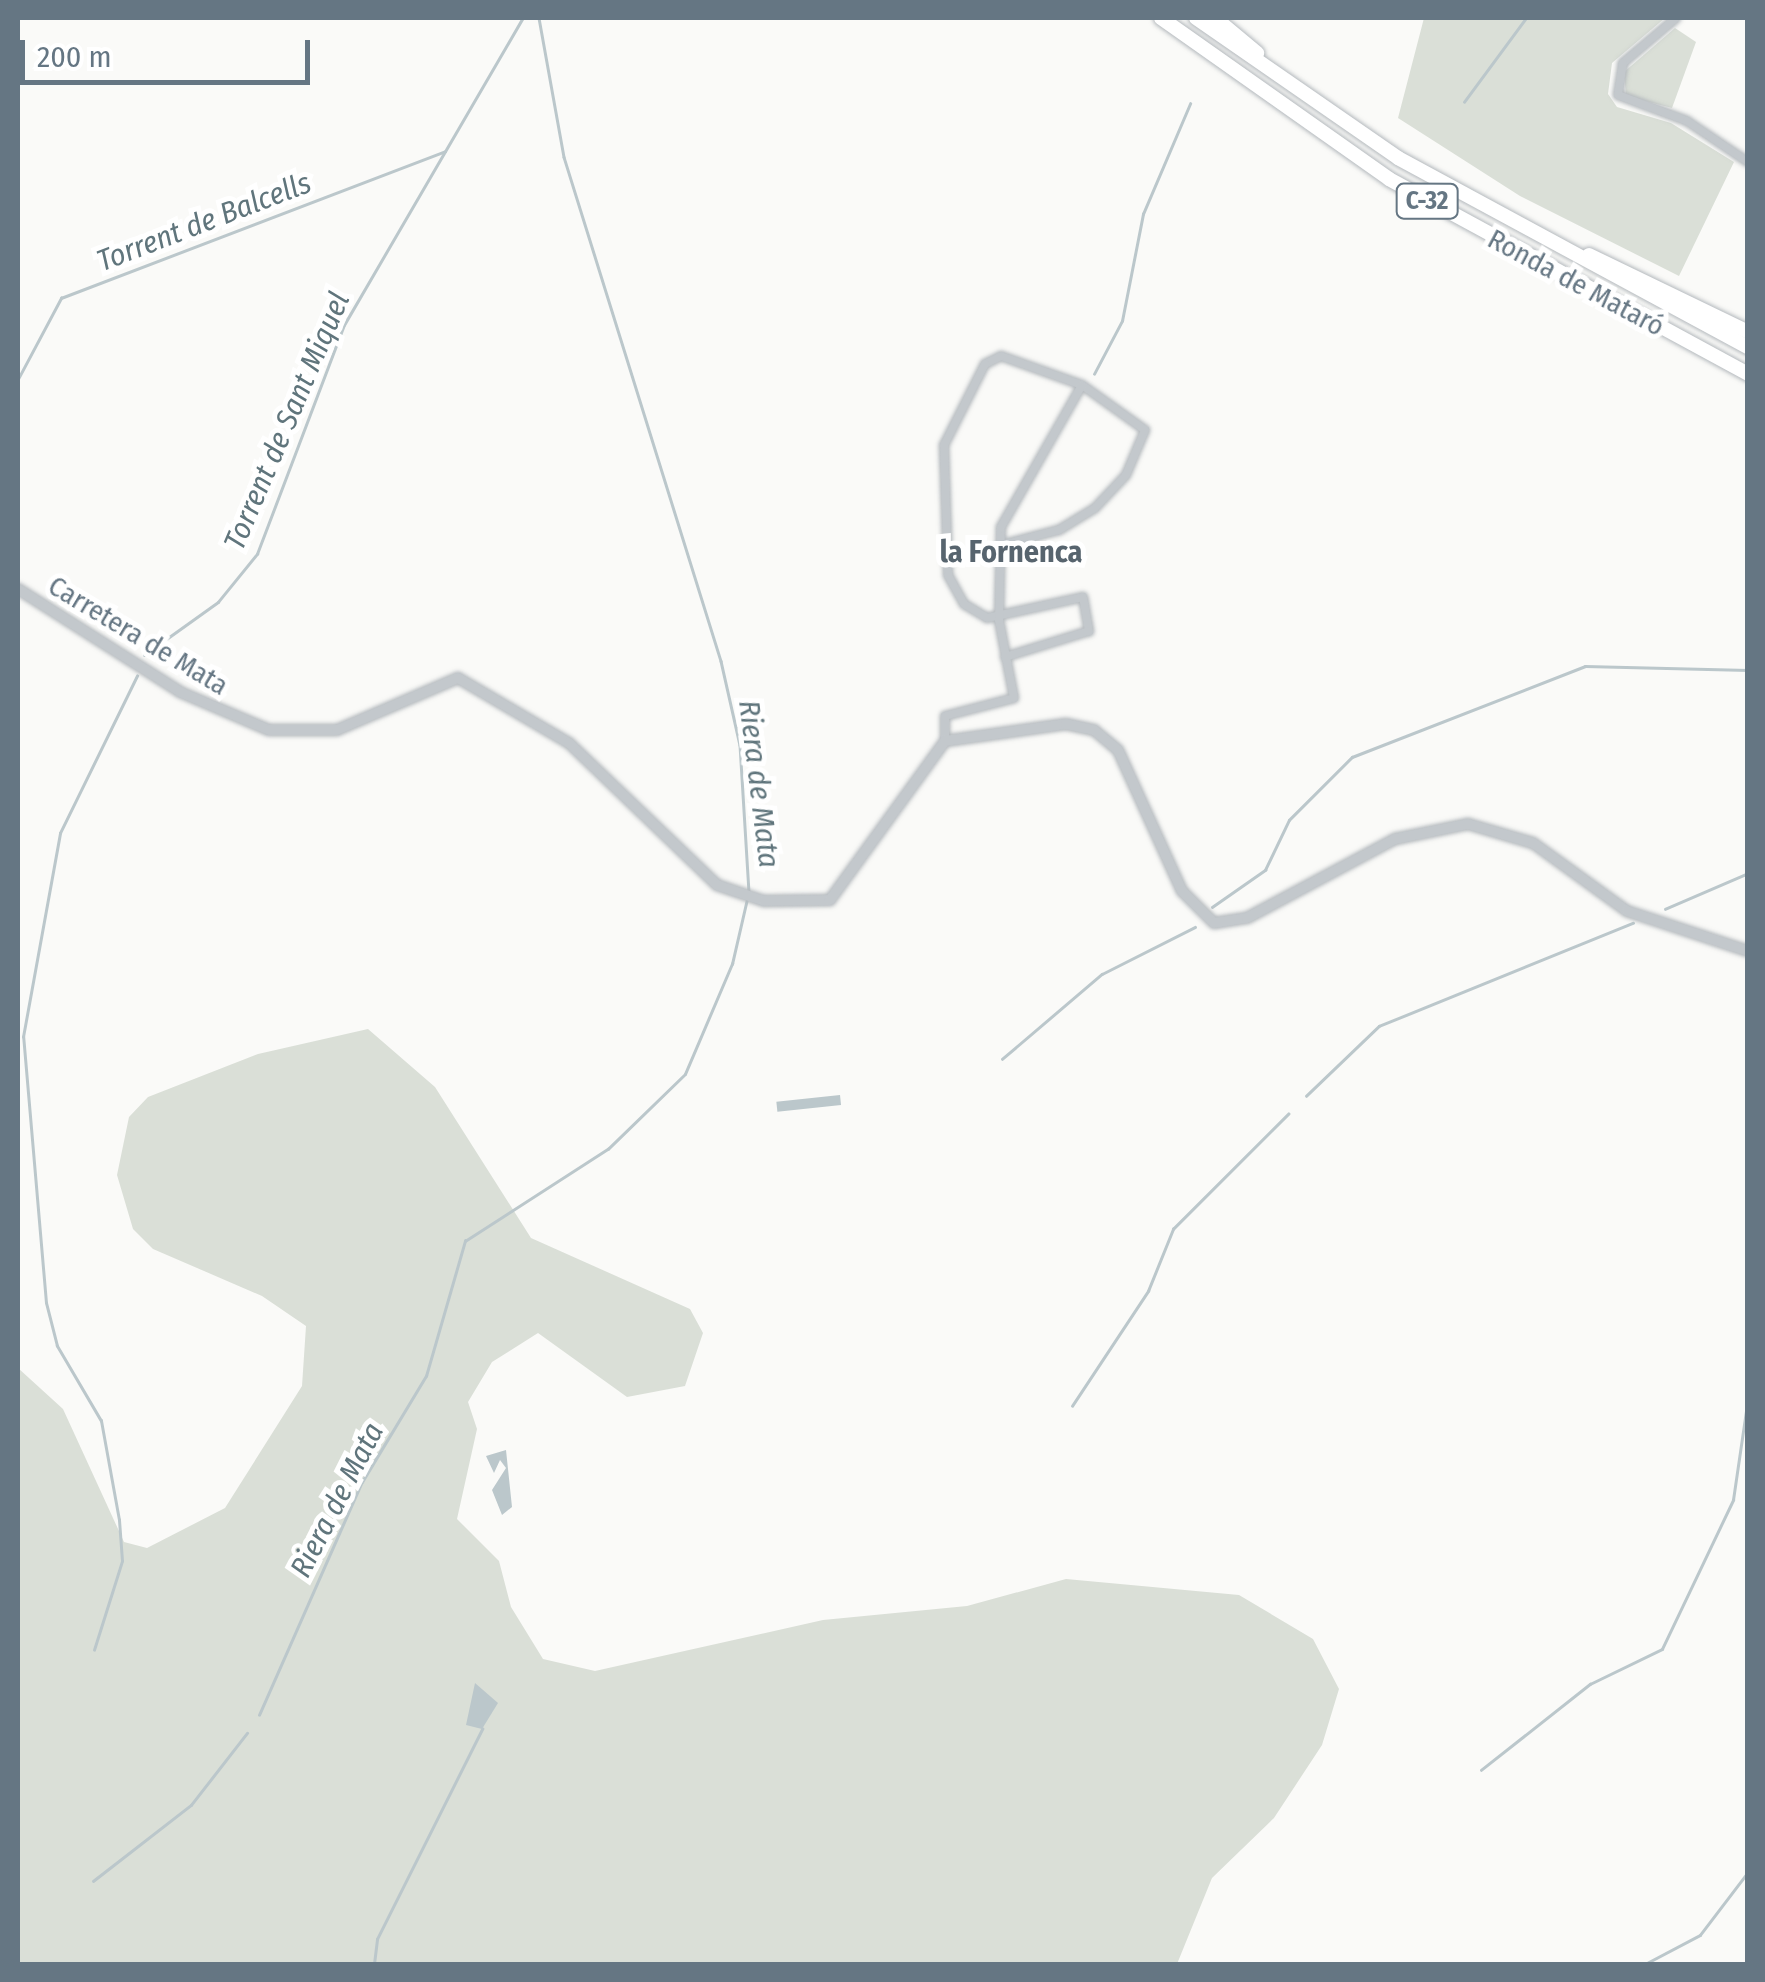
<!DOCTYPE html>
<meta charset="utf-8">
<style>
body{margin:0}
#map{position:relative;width:1765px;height:1982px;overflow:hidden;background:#fafaf8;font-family:"Fira Sans Condensed",sans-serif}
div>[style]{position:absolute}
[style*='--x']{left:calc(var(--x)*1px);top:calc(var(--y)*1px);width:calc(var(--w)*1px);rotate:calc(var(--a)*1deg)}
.green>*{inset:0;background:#dadfd7}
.water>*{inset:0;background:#bbc7cb;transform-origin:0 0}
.stream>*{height:2.5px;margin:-1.25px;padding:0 1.25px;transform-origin:1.25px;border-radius:1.25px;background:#bbc7cb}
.roads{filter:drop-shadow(0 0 2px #b4b9bd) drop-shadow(0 0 2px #b4b9bd)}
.minor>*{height:8px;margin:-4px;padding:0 4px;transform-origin:4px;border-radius:4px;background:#c3c8cc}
.tertiary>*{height:10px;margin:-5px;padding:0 5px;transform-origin:5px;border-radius:5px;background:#c3c8cc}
.motorway>*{height:14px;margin:-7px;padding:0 7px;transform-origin:7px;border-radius:7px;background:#fff}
span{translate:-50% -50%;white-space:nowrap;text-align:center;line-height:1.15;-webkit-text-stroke:10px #fff;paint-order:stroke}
.shield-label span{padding:2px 8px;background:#fff;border:2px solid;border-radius:8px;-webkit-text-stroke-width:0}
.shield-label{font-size:25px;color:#657683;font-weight:700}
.street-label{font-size:28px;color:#657683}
.water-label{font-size:30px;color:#60757c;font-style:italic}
.neighbourhood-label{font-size:30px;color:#57646e;font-weight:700}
.frame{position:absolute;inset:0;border:20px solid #657683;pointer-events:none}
.scale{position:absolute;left:20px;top:40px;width:290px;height:45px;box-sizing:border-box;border:5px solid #657683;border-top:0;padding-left:12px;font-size:30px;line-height:35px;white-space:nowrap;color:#657683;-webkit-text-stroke:8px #fff;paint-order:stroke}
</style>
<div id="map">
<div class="green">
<i style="clip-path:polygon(1424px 18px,1665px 18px,1612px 63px,1608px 94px,1617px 107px,1671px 123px,1734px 162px,1679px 276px,1520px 196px,1398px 118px)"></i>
<i style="clip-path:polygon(1675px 28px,1696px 42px,1672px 108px,1626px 96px,1624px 72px)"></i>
<i style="clip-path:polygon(368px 1029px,435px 1087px,531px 1238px,690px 1309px,703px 1333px,685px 1386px,627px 1397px,538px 1333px,492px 1362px,468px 1402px,477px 1429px,457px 1519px,499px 1561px,511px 1607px,543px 1659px,595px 1671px,823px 1620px,967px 1606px,1066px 1579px,1239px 1595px,1313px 1639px,1339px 1689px,1322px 1745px,1274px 1818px,1212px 1878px,1177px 1964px,18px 1964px,18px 1368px,63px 1409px,124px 1542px,147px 1548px,225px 1508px,302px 1386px,306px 1326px,262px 1296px,153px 1249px,133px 1229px,117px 1175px,129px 1117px,148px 1097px,258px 1054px)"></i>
</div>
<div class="water">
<i style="left:840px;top:1095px;width:10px;height:64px;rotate:84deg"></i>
<i style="clip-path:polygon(506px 1450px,512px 1507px,502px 1515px,492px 1490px,506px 1468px,500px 1460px,494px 1473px,486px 1456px)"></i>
<i style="clip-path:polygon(475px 1683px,498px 1703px,482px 1729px,466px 1725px)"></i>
</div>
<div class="stream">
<i style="--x:539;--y:18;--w:141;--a:79.8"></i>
<i style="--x:564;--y:157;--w:528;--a:72.7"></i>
<i style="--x:721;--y:661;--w:86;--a:77.3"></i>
<i style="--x:740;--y:745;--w:146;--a:86.5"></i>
<i style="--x:1464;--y:102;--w:104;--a:-53.6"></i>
<i style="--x:1094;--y:374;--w:60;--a:-62.2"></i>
<i style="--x:1122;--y:321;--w:109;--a:-78.9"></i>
<i style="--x:1143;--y:214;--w:120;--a:-66.9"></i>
<i style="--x:18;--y:379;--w:92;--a:-62"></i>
<i style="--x:61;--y:298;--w:411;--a:-20.9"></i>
<i style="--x:144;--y:655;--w:91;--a:-35.6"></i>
<i style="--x:218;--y:602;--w:62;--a:-50.9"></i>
<i style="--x:257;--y:554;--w:245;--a:-69.2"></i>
<i style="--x:344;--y:325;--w:355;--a:-59.8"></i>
<i style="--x:1212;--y:907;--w:65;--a:-34.9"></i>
<i style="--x:1265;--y:870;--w:55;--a:-64.4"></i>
<i style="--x:1289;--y:820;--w:89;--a:-45"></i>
<i style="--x:1352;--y:757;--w:250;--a:-21.3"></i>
<i style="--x:1585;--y:666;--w:163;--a:1.4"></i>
<i style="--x:1665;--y:909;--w:90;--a:-23.4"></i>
<i style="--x:1002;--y:1059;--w:131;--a:-40.4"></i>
<i style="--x:1102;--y:974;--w:104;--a:-26.8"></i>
<i style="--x:1306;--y:1096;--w:101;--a:-43.8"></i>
<i style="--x:1379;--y:1026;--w:274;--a:-22.1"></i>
<i style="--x:1072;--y:1406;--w:138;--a:-56.5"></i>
<i style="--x:1148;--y:1291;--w:67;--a:-68"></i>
<i style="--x:1173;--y:1229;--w:163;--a:-45"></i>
<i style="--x:94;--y:1650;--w:93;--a:-72.5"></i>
<i style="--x:122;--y:1561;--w:41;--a:-94.2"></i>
<i style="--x:119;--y:1520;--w:101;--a:-100.3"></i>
<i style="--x:101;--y:1421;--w:87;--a:-120.4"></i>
<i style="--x:57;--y:1346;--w:44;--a:-104.3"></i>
<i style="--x:46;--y:1303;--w:267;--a:-94.9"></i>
<i style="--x:23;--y:1037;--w:207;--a:-79.7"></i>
<i style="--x:60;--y:833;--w:175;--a:-63.9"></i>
<i style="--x:259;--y:1715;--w:255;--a:-66.2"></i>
<i style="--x:362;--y:1482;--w:124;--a:-58.9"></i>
<i style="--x:426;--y:1376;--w:141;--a:-73.9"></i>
<i style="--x:465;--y:1241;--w:170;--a:-32.8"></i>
<i style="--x:608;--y:1149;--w:107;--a:-44.2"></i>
<i style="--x:685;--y:1074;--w:120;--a:-66.9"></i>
<i style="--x:732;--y:964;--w:67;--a:-77"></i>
<i style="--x:1481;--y:1770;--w:139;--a:-38.3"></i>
<i style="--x:1590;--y:1684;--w:80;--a:-25.9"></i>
<i style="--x:1662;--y:1649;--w:165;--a:-64.5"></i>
<i style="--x:1733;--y:1500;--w:104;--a:-81.7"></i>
<i style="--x:93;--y:1881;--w:124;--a:-37.8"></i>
<i style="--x:191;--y:1805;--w:91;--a:-52.1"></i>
<i style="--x:374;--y:1964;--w:25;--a:-83"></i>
<i style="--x:377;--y:1939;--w:235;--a:-63.4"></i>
<i style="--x:1645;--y:1964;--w:62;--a:-27.8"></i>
<i style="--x:1700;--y:1935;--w:79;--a:-52.7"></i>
</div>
<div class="roads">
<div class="minor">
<i style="--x:1676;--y:18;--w:70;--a:139.7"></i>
<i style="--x:1623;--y:63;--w:32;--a:99"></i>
<i style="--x:1618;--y:95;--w:74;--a:20.6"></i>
<i style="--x:1687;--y:121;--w:73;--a:33.9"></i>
<i style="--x:1001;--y:545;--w:60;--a:-14.5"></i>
<i style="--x:1059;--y:530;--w:42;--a:-31.4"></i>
<i style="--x:1095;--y:508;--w:45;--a:-46.8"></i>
<i style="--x:1126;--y:475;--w:49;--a:-67.1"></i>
<i style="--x:1145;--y:430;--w:77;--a:-144.5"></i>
<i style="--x:1082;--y:385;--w:86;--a:-160.3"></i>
<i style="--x:1001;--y:356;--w:18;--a:153"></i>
<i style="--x:985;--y:364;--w:91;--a:116.8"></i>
<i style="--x:944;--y:445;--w:130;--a:88.2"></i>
<i style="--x:948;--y:575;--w:33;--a:61"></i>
<i style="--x:964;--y:604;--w:27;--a:31"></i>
<i style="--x:987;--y:618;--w:98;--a:-12.3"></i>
<i style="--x:1083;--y:597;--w:35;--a:80"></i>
<i style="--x:1089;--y:631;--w:88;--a:162.8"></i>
<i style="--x:945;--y:741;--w:25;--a:-90"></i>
<i style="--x:945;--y:716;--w:71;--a:-14.6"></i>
<i style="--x:1014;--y:698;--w:79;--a:-100.9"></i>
<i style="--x:999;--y:620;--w:93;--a:-88.8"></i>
<i style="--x:1001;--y:527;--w:163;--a:-60.3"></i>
</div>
<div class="tertiary">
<i style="--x:18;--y:589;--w:192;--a:32.4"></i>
<i style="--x:180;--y:692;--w:97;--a:23.1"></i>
<i style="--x:269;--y:730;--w:68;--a:0"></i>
<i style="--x:337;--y:730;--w:132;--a:-23.3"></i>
<i style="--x:458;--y:678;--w:129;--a:30.4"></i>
<i style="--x:569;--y:743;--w:205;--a:43.8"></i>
<i style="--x:717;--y:885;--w:50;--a:18.8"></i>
<i style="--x:764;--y:901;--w:66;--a:-0.9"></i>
<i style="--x:830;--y:900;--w:196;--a:-54.1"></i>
<i style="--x:945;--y:741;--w:122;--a:-8"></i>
<i style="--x:1066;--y:724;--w:29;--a:12"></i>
<i style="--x:1094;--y:730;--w:31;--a:40"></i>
<i style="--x:1118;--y:750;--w:155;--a:65.6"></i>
<i style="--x:1182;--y:891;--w:45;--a:45"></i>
<i style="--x:1214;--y:923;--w:33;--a:-9"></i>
<i style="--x:1247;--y:918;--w:168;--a:-28.1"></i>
<i style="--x:1395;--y:839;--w:75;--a:-11.6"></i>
<i style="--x:1468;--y:824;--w:68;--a:16.3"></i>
<i style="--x:1533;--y:843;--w:116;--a:35.9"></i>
<i style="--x:1627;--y:911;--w:127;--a:18.3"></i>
</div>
<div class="motorway">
<i style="--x:1161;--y:18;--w:279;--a:35.2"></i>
<i style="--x:1389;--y:179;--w:409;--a:28.5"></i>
<i style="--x:1196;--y:18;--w:246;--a:34.7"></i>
<i style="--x:1398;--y:158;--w:398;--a:28.4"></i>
<i style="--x:1215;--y:18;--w:55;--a:39.8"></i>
<i style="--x:1589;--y:255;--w:177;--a:25.8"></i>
</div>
</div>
<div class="shield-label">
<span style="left:1427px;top:201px">C-32</span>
</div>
<div class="street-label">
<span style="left:1576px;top:283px;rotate:28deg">Ronda de Mataró</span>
<span style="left:138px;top:636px;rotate:31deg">Carretera de Mata</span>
</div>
<div class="water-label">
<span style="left:204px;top:222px;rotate:-21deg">Torrent de Balcells</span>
<span style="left:287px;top:421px;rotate:-67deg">Torrent de Sant Miquel</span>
<span style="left:759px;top:784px;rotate:83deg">Riera de Mata</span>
<span style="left:337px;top:1500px;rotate:-63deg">Riera de Mata</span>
</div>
<div class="neighbourhood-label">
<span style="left:1011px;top:552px">la Fornenca</span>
</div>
<div class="frame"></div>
<div class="scale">200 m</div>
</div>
